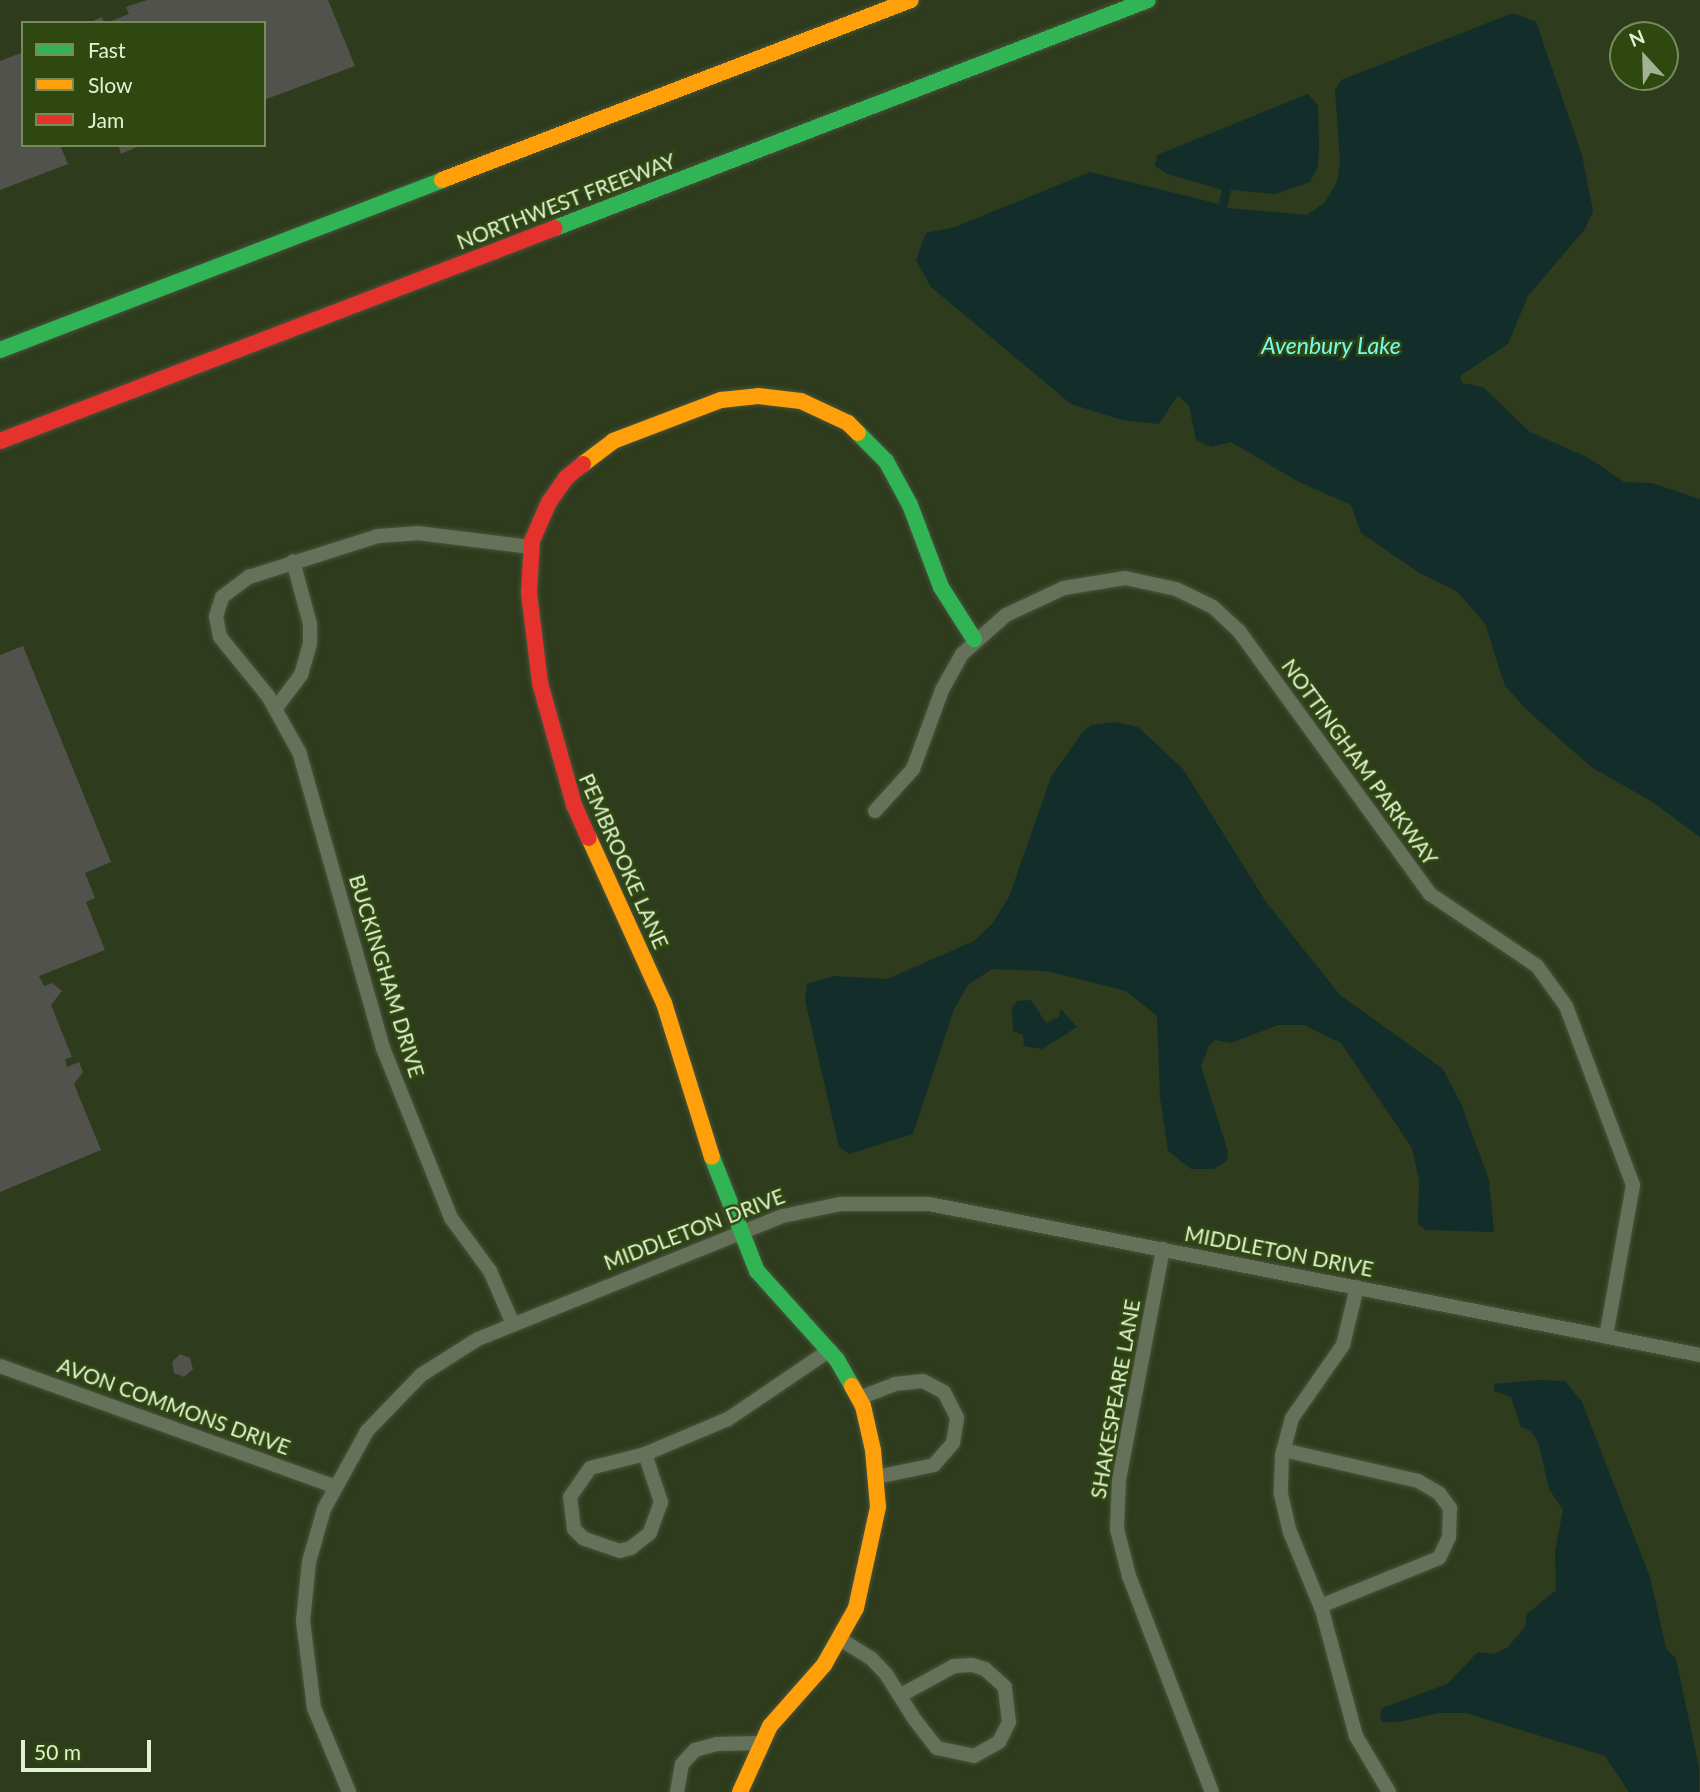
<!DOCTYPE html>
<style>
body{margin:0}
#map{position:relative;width:1700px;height:1792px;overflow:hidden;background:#2e3b1c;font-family:Lato,sans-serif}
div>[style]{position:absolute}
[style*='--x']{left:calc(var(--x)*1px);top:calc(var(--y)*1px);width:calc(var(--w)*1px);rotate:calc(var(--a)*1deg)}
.water>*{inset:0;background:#132e2a}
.building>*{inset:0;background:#52524d}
.roads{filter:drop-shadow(0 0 2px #48543b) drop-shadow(0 0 2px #48543b)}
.street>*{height:14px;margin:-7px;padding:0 7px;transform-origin:7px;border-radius:7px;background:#657159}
.fast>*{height:16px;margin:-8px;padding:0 8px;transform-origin:8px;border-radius:8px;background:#30b455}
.slow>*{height:16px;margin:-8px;padding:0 8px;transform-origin:8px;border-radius:8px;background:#ff9f0a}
.jam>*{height:16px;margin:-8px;padding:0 8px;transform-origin:8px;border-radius:8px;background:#e5322d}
span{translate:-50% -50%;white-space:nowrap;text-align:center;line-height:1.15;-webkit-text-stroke:5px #2f480f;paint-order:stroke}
.street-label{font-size:21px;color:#e1f2d3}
.water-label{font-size:23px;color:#75faf3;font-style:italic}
.legend{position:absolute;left:21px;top:21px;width:245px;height:126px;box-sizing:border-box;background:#2f480f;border:2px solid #768c5d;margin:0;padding:9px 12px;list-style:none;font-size:21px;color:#e1f2d3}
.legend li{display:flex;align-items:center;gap:14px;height:35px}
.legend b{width:35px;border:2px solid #768c5d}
.north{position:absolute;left:1609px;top:21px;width:70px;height:70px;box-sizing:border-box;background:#2f480f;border:2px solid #768c5d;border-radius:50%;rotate:338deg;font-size:19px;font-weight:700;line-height:28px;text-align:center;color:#e1f2d3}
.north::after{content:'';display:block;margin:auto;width:24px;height:32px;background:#a2b293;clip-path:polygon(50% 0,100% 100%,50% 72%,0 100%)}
.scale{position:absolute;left:21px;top:1740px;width:130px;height:32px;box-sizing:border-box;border:4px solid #e1f2d3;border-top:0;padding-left:9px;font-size:21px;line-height:24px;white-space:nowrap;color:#e1f2d3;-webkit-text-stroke:5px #2f480f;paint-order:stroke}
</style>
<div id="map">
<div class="water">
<i style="clip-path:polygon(1513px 13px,1536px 22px,1582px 155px,1593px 211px,1585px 229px,1528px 296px,1508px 344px,1460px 376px,1462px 383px,1483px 387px,1530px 432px,1589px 458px,1624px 482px,1652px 483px,1700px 499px,1700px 837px,1651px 801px,1591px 767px,1528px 711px,1505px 686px,1485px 624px,1457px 591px,1421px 574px,1361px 533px,1351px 505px,1299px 482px,1231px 442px,1211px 447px,1196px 440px,1189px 406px,1178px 395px,1159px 424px,1122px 420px,1071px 404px,931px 287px,916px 260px,926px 233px,955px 227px,1090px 172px,1219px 204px,1222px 190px,1168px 174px,1155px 166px,1157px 155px,1308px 94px,1318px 105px,1319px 144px,1318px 167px,1310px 182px,1275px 194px,1231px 190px,1227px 208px,1307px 215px,1325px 202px,1337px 182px,1340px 162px,1335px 90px,1341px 80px)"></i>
<i style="clip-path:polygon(1115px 722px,1138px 727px,1183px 769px,1266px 902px,1340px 995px,1443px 1069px,1462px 1106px,1489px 1180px,1494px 1232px,1426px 1230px,1418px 1224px,1419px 1180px,1412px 1148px,1341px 1043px,1304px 1025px,1278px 1025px,1231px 1043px,1215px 1040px,1209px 1046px,1201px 1066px,1228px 1152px,1227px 1161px,1214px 1169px,1191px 1169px,1168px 1151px,1160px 1098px,1157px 1016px,1126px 991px,1046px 971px,992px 969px,968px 985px,954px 1009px,913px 1134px,849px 1154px,839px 1147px,805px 1000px,807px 984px,833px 976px,887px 979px,974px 941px,992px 924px,1009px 897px,1051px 777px,1082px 733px,1091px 725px)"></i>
<i style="clip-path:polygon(1031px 1000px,1046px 1023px,1059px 1017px,1061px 1009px,1077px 1027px,1042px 1049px,1024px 1046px,1023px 1035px,1013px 1031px,1012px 1008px,1017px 1001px)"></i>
<i style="clip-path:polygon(1538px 1380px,1565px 1381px,1582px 1402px,1650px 1577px,1666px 1648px,1676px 1659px,1699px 1767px,1699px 1792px,1629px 1792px,1605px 1756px,1466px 1713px,1438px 1713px,1399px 1722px,1382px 1722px,1380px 1716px,1382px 1708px,1447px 1684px,1478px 1652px,1495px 1654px,1508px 1647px,1525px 1627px,1527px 1614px,1556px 1590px,1555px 1551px,1563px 1510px,1549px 1489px,1538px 1442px,1531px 1431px,1521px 1427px,1511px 1397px,1494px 1391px,1494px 1384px)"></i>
</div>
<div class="building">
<i style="clip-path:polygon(147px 0,328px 0,355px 66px,264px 100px,264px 23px,106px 23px,129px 14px,126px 7px)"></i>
<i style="clip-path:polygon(102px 17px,104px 23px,88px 23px)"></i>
<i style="clip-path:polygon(21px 53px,23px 145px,60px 145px,68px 164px,0 190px,0 61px)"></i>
<i style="clip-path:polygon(118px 145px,142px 145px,121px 154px)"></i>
<i style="clip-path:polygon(23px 646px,111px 862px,85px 873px,95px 898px,86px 902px,105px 950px,39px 976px,44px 986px,52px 983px,62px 991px,51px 1005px,72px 1057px,65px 1059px,67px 1067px,79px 1062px,83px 1072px,74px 1084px,101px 1150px,0 1192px,0 655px)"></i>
<i style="clip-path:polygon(180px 1354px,190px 1358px,193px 1369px,184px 1377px,174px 1373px,172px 1362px)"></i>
</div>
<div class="roads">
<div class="street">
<i style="--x:276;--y:708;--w:41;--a:-52.9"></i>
<i style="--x:301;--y:675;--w:32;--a:-74"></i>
<i style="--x:310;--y:644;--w:20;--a:-90"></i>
<i style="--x:310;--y:624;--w:65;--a:-105.1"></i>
<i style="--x:875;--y:811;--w:57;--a:-47.9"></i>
<i style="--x:913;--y:769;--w:84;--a:-69.8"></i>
<i style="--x:942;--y:690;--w:41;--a:-60.9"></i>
<i style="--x:962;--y:654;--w:59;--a:-41.6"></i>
<i style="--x:1006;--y:615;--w:64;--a:-25"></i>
<i style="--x:1064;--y:588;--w:62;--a:-9.3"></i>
<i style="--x:1125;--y:578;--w:52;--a:12.2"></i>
<i style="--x:1176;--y:589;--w:41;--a:25.9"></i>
<i style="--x:1213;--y:607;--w:35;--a:43"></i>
<i style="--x:1239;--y:631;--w:325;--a:54"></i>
<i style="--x:1430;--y:894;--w:129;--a:33.9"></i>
<i style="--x:1537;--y:966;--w:49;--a:54.1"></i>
<i style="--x:1566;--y:1006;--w:191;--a:69.5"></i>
<i style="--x:1633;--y:1185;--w:154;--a:100.1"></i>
<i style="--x:1163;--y:1249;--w:234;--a:100.8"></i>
<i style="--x:1119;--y:1479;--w:50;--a:92.3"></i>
<i style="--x:1117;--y:1529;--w:49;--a:75.7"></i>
<i style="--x:1129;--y:1576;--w:231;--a:69"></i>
<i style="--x:1357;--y:1287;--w:60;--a:103.6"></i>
<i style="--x:1343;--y:1345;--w:89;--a:124.9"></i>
<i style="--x:1292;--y:1418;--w:39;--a:105"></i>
<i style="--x:1282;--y:1456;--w:38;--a:92"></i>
<i style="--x:1281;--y:1494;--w:39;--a:77"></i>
<i style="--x:1290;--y:1532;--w:84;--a:67.7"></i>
<i style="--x:1322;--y:1610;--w:131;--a:74.9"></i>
<i style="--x:1356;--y:1736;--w:65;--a:59.5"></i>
<i style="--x:513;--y:1324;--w:58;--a:-113.5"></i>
<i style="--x:490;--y:1271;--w:66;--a:-126.3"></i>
<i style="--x:451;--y:1218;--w:183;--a:-111.8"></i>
<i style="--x:383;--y:1048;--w:308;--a:-105.8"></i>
<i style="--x:299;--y:752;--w:64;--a:-119"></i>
<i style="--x:268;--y:696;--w:76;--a:-129.1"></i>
<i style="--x:220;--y:637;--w:21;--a:-101"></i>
<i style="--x:216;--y:616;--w:20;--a:-72"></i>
<i style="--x:222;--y:597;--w:34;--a:-37"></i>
<i style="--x:249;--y:577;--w:135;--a:-17.6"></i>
<i style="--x:378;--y:536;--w:39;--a:-4"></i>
<i style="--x:417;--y:533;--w:115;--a:7"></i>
<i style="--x:0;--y:1366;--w:354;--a:19.8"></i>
<i style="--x:859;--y:1398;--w:39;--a:-21"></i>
<i style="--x:895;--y:1384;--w:28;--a:-6"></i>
<i style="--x:923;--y:1381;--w:24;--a:28"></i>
<i style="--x:944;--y:1392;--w:29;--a:63"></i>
<i style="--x:957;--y:1418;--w:25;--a:99"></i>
<i style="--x:953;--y:1443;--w:29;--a:131"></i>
<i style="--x:934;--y:1465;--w:58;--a:168.1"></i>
<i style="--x:1283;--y:1450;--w:139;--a:12.9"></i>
<i style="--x:1418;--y:1481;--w:24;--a:30"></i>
<i style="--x:1439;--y:1493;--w:19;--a:54"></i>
<i style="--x:1450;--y:1508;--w:29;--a:92"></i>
<i style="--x:1449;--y:1537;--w:23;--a:115"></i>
<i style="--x:1439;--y:1558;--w:128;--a:158"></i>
<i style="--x:645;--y:1454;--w:51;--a:71.6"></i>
<i style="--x:661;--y:1502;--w:33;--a:110"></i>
<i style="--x:650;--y:1533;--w:24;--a:142"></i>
<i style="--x:631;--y:1548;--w:11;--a:165"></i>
<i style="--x:620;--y:1551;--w:39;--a:-161"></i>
<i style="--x:583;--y:1538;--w:13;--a:-135"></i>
<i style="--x:574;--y:1529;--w:32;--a:-97"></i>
<i style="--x:570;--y:1497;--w:35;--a:-55"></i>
<i style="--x:590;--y:1468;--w:57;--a:-14.3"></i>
<i style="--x:645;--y:1454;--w:90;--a:-22.9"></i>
<i style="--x:728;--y:1419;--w:123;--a:-34.1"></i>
<i style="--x:840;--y:1639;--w:36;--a:32"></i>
<i style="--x:871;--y:1658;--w:22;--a:47"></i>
<i style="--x:886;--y:1674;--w:54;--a:57.8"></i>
<i style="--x:915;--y:1720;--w:36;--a:52"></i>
<i style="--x:937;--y:1748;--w:38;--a:12"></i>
<i style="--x:974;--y:1756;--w:29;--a:-29"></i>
<i style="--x:999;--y:1742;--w:22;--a:-63"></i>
<i style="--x:1009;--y:1722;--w:35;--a:-97"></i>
<i style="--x:1005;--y:1687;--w:27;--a:-138"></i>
<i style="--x:985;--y:1669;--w:14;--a:-163"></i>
<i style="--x:972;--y:1665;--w:18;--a:177"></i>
<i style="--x:954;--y:1666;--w:60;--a:151.3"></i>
<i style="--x:349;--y:1792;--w:91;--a:-112.6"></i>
<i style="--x:314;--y:1708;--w:88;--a:-97.2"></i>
<i style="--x:303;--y:1621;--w:59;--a:-84.2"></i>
<i style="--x:309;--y:1562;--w:55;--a:-74.2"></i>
<i style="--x:324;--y:1509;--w:89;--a:-61.1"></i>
<i style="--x:367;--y:1431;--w:78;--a:-46"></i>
<i style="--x:421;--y:1375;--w:67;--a:-32.3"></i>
<i style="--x:478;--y:1339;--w:329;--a:-22"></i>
<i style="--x:783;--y:1216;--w:58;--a:-11.9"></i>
<i style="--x:840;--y:1204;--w:89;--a:0"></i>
<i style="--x:929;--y:1204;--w:786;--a:11.08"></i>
<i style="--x:677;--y:1792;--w:28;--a:-80"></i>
<i style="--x:682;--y:1764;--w:19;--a:-47"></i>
<i style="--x:695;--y:1750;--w:23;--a:-15"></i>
<i style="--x:717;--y:1744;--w:43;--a:-1.3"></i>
</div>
<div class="fast">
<i style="--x:555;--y:228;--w:635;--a:-21.03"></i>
<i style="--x:0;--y:350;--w:474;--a:-21"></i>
<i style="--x:858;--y:433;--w:40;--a:45"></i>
<i style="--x:886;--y:461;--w:50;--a:61.4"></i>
<i style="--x:910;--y:505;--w:88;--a:69.3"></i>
<i style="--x:941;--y:587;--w:62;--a:57.6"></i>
<i style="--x:712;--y:1157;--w:123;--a:68.5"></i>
<i style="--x:757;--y:1271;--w:120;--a:48"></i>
<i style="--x:837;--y:1360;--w:30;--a:60"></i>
</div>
<div class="slow">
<i style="--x:442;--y:180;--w:502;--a:-21"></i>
<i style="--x:583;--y:464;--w:38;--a:-37"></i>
<i style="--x:613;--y:441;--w:116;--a:-20.8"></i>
<i style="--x:721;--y:400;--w:37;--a:-6"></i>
<i style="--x:758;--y:396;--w:43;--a:6.6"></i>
<i style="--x:801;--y:401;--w:52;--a:25.1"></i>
<i style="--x:848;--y:423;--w:14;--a:45"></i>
<i style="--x:589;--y:838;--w:181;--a:65.6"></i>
<i style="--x:664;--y:1003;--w:161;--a:72.7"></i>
<i style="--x:740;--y:1792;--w:72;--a:-65.6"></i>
<i style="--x:770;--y:1726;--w:81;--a:-48.5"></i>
<i style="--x:824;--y:1665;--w:65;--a:-60.7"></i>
<i style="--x:856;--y:1608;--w:103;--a:-77.7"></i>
<i style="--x:878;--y:1507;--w:57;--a:-95"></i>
<i style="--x:873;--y:1450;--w:45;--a:-102.8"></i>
<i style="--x:863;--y:1406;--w:23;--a:-119"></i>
</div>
<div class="jam">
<i style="--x:0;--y:441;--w:594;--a:-21"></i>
<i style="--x:583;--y:464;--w:22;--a:141"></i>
<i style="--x:566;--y:478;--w:29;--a:125"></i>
<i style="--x:549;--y:502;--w:43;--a:113.6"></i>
<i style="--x:532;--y:541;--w:52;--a:93.3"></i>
<i style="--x:529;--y:593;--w:91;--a:83"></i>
<i style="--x:540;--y:683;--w:127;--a:74.4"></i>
<i style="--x:574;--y:805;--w:36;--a:66"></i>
</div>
</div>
<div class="street-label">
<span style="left:566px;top:201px;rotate:-21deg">NORTHWEST FREEWAY</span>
<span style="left:1360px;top:762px;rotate:54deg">NOTTINGHAM PARKWAY</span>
<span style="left:624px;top:861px;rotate:66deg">PEMBROOKE LANE</span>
<span style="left:387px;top:976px;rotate:73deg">BUCKINGHAM DRIVE</span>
<span style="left:694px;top:1229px;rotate:-21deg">MIDDLETON DRIVE</span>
<span style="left:1279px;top:1251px;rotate:11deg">MIDDLETON DRIVE</span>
<span style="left:1115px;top:1399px;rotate:-80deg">SHAKESPEARE LANE</span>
<span style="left:174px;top:1406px;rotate:20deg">AVON COMMONS DRIVE</span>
</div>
<div class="water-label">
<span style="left:1331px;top:345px">Avenbury Lake</span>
</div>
<ul class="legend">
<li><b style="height:9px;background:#30b455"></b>Fast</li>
<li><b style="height:9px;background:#ff9f0a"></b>Slow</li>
<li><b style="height:9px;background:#e5322d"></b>Jam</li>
</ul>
<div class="north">N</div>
<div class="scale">50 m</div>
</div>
